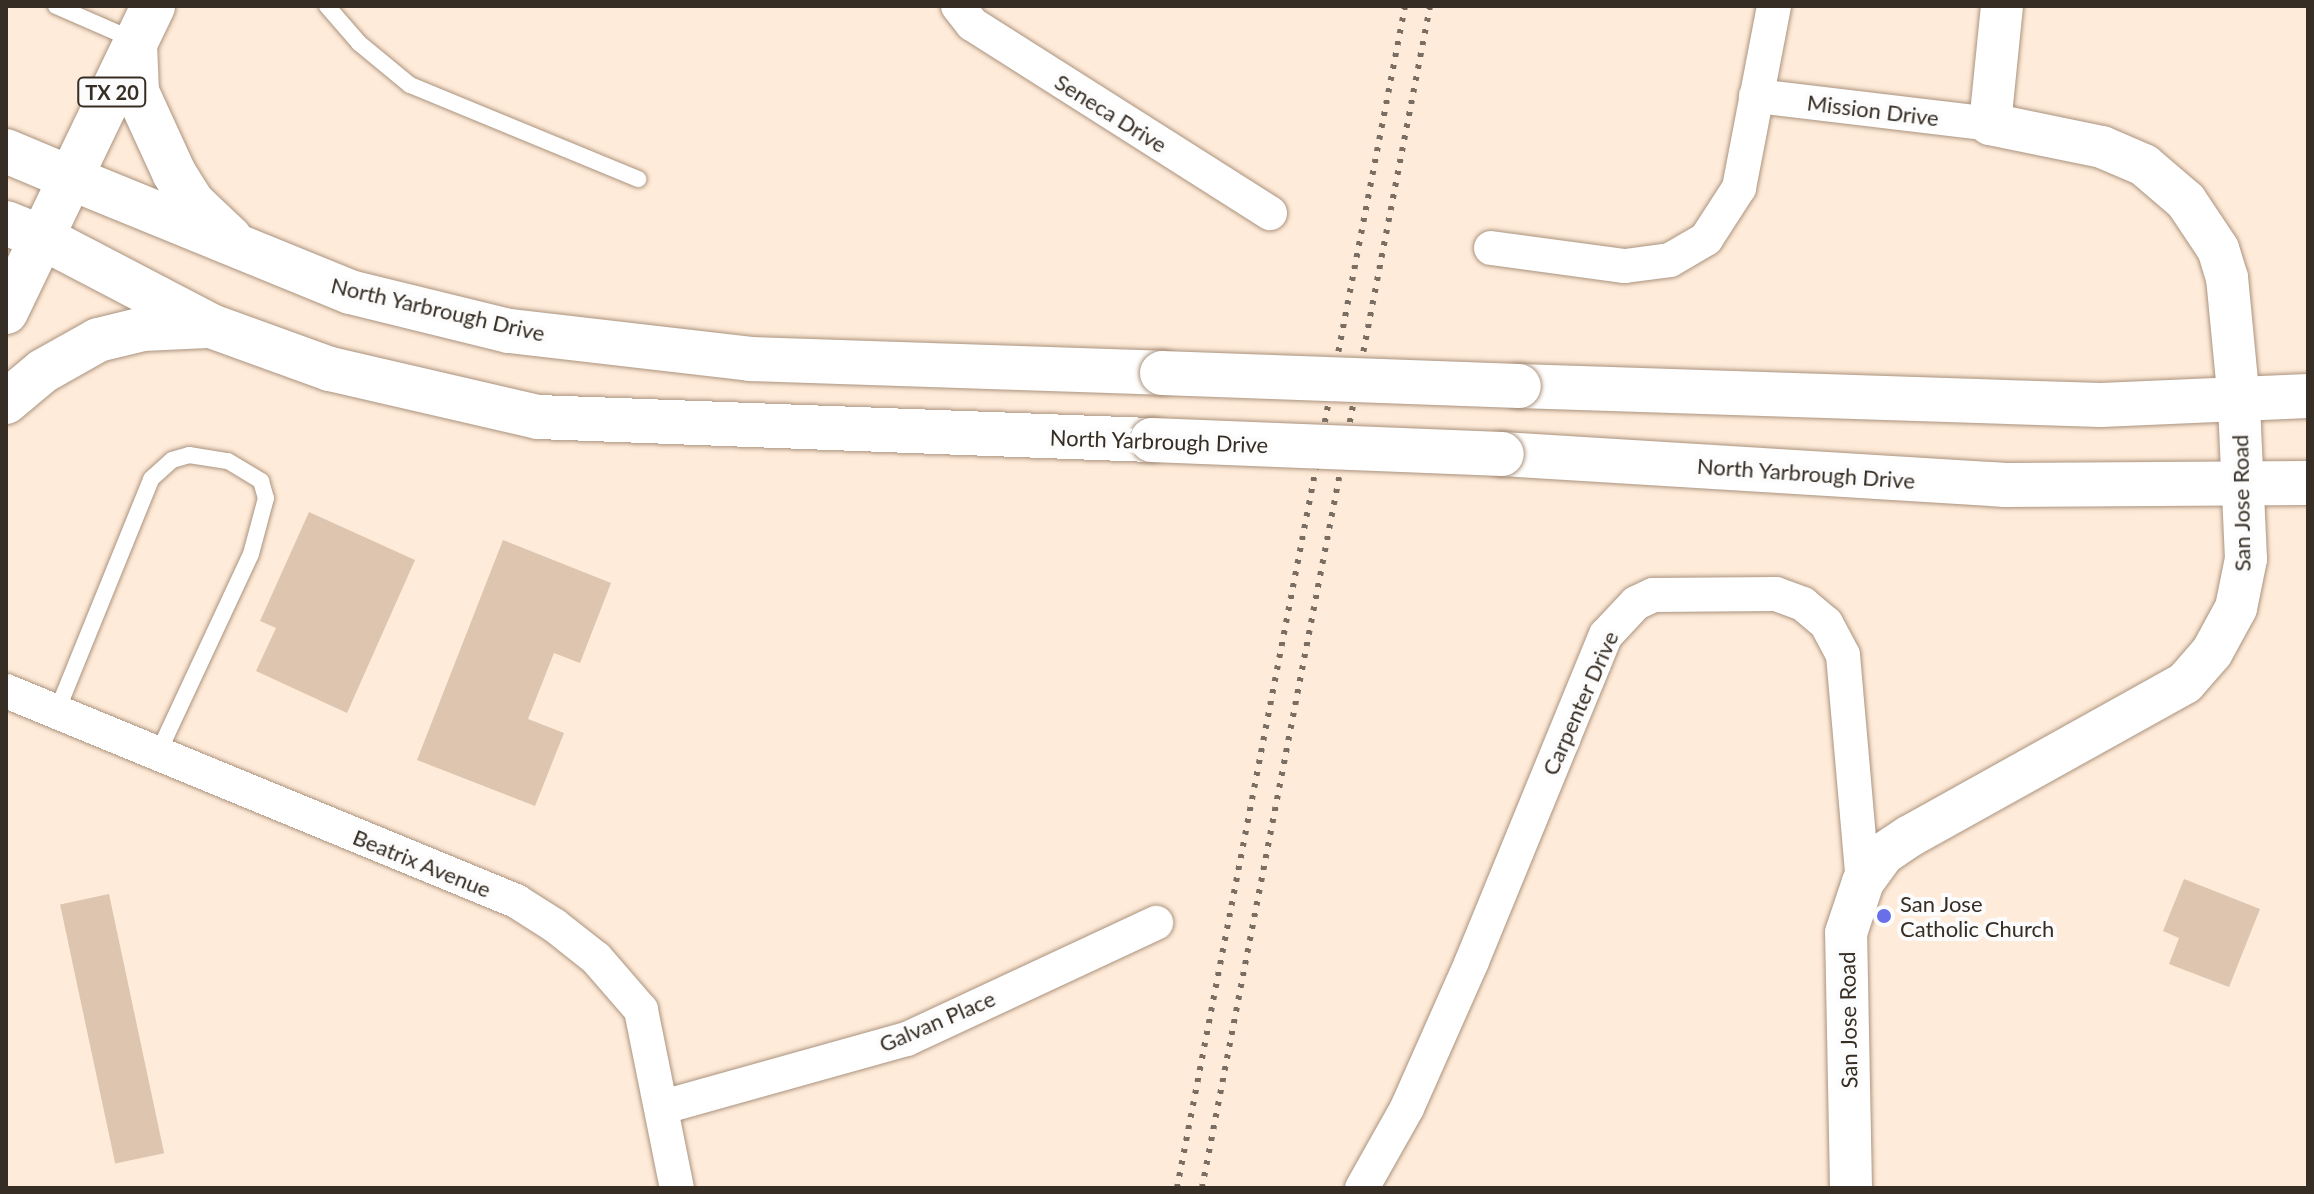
<!DOCTYPE html>
<style>
body{margin:0}
#map{position:relative;width:2314px;height:1194px;overflow:hidden;background:#ffebd9;font-family:Lato,sans-serif}
div>[style]{position:absolute}
[style*='--x']{left:calc(var(--x)*1px);top:calc(var(--y)*1px);width:calc(var(--w)*1px);rotate:calc(var(--a)*1deg)}
.building>*{inset:0;background:#ddc5af;transform-origin:0 0}
.roads{filter:drop-shadow(0 0 2px #aa937e) drop-shadow(0 0 2px #aa937e)}
.service>*{height:16px;margin:-8px;padding:0 8px;transform-origin:8px;border-radius:8px;background:#fff}
.minor>*{height:34px;margin:-17px;padding:0 17px;transform-origin:17px;border-radius:17px;background:#fff}
.tertiary>*{height:42px;margin:-21px;padding:0 21px;transform-origin:21px;border-radius:21px;background:#fff}
.secondary>*{height:44px;margin:-22px;padding:0 22px;transform-origin:22px;border-radius:22px;background:#fff}
.primary>*{height:44px;margin:-22px;padding:0 22px;transform-origin:22px;border-radius:22px;background:#fff}
.rail>*{height:6px;margin-top:-3px;transform-origin:0;background:repeating-linear-gradient(90deg,#7a6e62 0 4px,transparent 0 12px)}
.bridges{filter:drop-shadow(0 0 2px #aa937e) drop-shadow(0 0 2px #aa937e)}
.primary-bridge>*{height:44px;margin:-22px;padding:0 22px;transform-origin:22px;border-radius:22px;background:#fff}
.dots>*{width:22px;height:22px;translate:-50% -50%;box-sizing:border-box;border:4px solid #fcfcfc;border-radius:50%}
span{translate:-50% -50%;white-space:nowrap;text-align:center;line-height:1.15;-webkit-text-stroke:8px #fcfcfc;paint-order:stroke}
.shield-label span{padding:2px 6px;background:#fcfcfc;border:2px solid;border-radius:6px;-webkit-text-stroke-width:0}
.shield-label{font-size:20px;color:#362d24;font-weight:700}
.street-label{font-size:22px;color:#362d24}
.poi-label{font-size:22px;color:#362d24}
.left{translate:0 -50%;text-align:left}
.frame{position:absolute;inset:0;border:8px solid #362d24;pointer-events:none}
</style>
<div id="map">
<div class="building">
<i style="clip-path:polygon(309px 512px,415px 560px,347px 713px,256px 671px,276px 628px,260px 621px)"></i>
<i style="clip-path:polygon(503px 540px,611px 583px,580px 663px,554px 653px,528px 719px,564px 733px,535px 806px,417px 760px)"></i>
<i style="clip-path:polygon(2184px 879px,2260px 909px,2229px 987px,2169px 964px,2179px 938px,2163px 931px)"></i>
<i style="left:109px;top:894px;width:265px;height:50px;rotate:78deg"></i>
</div>
<div class="roads">
<div class="service">
<i style="--x:56;--y:6;--w:85;--a:23.6"></i>
<i style="--x:327;--y:6;--w:49;--a:49.1"></i>
<i style="--x:359;--y:43;--w:66;--a:39.5"></i>
<i style="--x:410;--y:85;--w:247;--a:22.4"></i>
<i style="--x:57;--y:711;--w:250;--a:-67.9"></i>
<i style="--x:151;--y:479;--w:28;--a:-42"></i>
<i style="--x:172;--y:460;--w:18;--a:-16"></i>
<i style="--x:189;--y:455;--w:39;--a:9"></i>
<i style="--x:228;--y:461;--w:39;--a:31"></i>
<i style="--x:261;--y:481;--w:18;--a:74"></i>
<i style="--x:266;--y:498;--w:58;--a:105"></i>
<i style="--x:251;--y:554;--w:217;--a:115"></i>
</div>
<div class="minor">
<i style="--x:958;--y:6;--w:23;--a:52"></i>
<i style="--x:972;--y:24;--w:353;--a:32.4"></i>
<i style="--x:1756;--y:96;--w:236;--a:6.8"></i>
<i style="--x:1491;--y:248;--w:135;--a:7.7"></i>
<i style="--x:1625;--y:266;--w:45;--a:-7.6"></i>
<i style="--x:1670;--y:260;--w:42;--a:-30.3"></i>
<i style="--x:1706;--y:239;--w:61;--a:-57.1"></i>
<i style="--x:1739;--y:188;--w:185;--a:-79.1"></i>
<i style="--x:6;--y:691;--w:552;--a:22.38"></i>
<i style="--x:516;--y:901;--w:45;--a:32.3"></i>
<i style="--x:554;--y:925;--w:53;--a:38.2"></i>
<i style="--x:596;--y:958;--w:69;--a:49.1"></i>
<i style="--x:641;--y:1010;--w:182;--a:78.6"></i>
<i style="--x:663;--y:1107;--w:253;--a:-15.6"></i>
<i style="--x:907;--y:1039;--w:275;--a:-25"></i>
<i style="--x:1362;--y:1188;--w:92;--a:-60.6"></i>
<i style="--x:1407;--y:1108;--w:161;--a:-66.1"></i>
<i style="--x:1472;--y:961;--w:352;--a:-67.7"></i>
<i style="--x:1606;--y:635;--w:44;--a:-46.8"></i>
<i style="--x:1636;--y:603;--w:19;--a:-25"></i>
<i style="--x:1653;--y:595;--w:123;--a:-0.5"></i>
<i style="--x:1776;--y:594;--w:29;--a:20"></i>
<i style="--x:1803;--y:604;--w:30;--a:40"></i>
<i style="--x:1826;--y:623;--w:36;--a:62"></i>
<i style="--x:1843;--y:655;--w:228;--a:85"></i>
</div>
<div class="tertiary">
<i style="--x:1851;--y:1188;--w:255;--a:-91.1"></i>
<i style="--x:1846;--y:933;--w:54;--a:-71.6"></i>
<i style="--x:1863;--y:882;--w:34;--a:-54"></i>
<i style="--x:1883;--y:854;--w:32;--a:-34"></i>
<i style="--x:1910;--y:836;--w:315;--a:-29.1"></i>
<i style="--x:2185;--y:683;--w:41;--a:-48.9"></i>
<i style="--x:2212;--y:652;--w:50;--a:-61.4"></i>
<i style="--x:2236;--y:608;--w:50;--a:-78.5"></i>
<i style="--x:2246;--y:559;--w:157;--a:-92.6"></i>
<i style="--x:2239;--y:402;--w:125;--a:-95.5"></i>
<i style="--x:2227;--y:278;--w:30;--a:-107"></i>
<i style="--x:2218;--y:249;--w:58;--a:-123.7"></i>
<i style="--x:2186;--y:201;--w:55;--a:-139.4"></i>
<i style="--x:2144;--y:165;--w:46;--a:-156.8"></i>
<i style="--x:2102;--y:147;--w:114;--a:-168.4"></i>
<i style="--x:1990;--y:124;--w:119;--a:-84.2"></i>
</div>
<div class="secondary">
<i style="--x:6;--y:151;--w:73;--a:22.7"></i>
<i style="--x:6;--y:223;--w:40;--a:22"></i>
</div>
<div class="primary">
<i style="--x:135;--y:44;--w:48;--a:87.6"></i>
<i style="--x:137;--y:92;--w:89;--a:65.4"></i>
<i style="--x:174;--y:173;--w:36;--a:58"></i>
<i style="--x:193;--y:203;--w:51;--a:43.4"></i>
<i style="--x:73;--y:179;--w:299;--a:22.2"></i>
<i style="--x:350;--y:292;--w:164;--a:13.8"></i>
<i style="--x:509;--y:331;--w:243;--a:6.6"></i>
<i style="--x:750;--y:359;--w:412;--a:1.9"></i>
<i style="--x:43;--y:238;--w:190;--a:27.6"></i>
<i style="--x:211;--y:326;--w:127;--a:19.9"></i>
<i style="--x:330;--y:369;--w:213;--a:13"></i>
<i style="--x:538;--y:417;--w:614;--a:2.15"></i>
<i style="--x:6;--y:312;--w:339;--a:-64.3"></i>
<i style="--x:1519;--y:386;--w:582;--a:1.87"></i>
<i style="--x:2101;--y:405;--w:207;--a:-2.5"></i>
<i style="--x:6;--y:402;--w:48;--a:-40"></i>
<i style="--x:43;--y:371;--w:63;--a:-29.4"></i>
<i style="--x:98;--y:340;--w:46;--a:-13.7"></i>
<i style="--x:143;--y:329;--w:64;--a:-2.7"></i>
<i style="--x:1502;--y:454;--w:505;--a:3.52"></i>
<i style="--x:2006;--y:485;--w:302;--a:-0.4"></i>
</div>
</div>
<div class="rail">
<i style="--x:1177;--y:1188;--w:1204;--a:-79.08"></i>
<i style="--x:1202;--y:1188;--w:1204;--a:-79.08"></i>
</div>
<div class="bridges">
<div class="primary-bridge">
<i style="--x:1162;--y:373;--w:357;--a:2.1"></i>
<i style="--x:1152;--y:440;--w:350;--a:2.3"></i>
</div>
</div>
<div class="dots">
<i style="left:1884px;top:916px;background:#696fe8"></i>
</div>
<div class="shield-label">
<span style="left:112px;top:92px">TX 20</span>
</div>
<div class="street-label">
<span style="left:1873px;top:110px;rotate:7deg">Mission Drive</span>
<span style="left:1111px;top:113px;rotate:32deg">Seneca Drive</span>
<span style="left:438px;top:309px;rotate:13deg">North Yarbrough Drive</span>
<span style="left:1159px;top:441px;rotate:2deg">North Yarbrough Drive</span>
<span style="left:1806px;top:473px;rotate:4deg">North Yarbrough Drive</span>
<span style="left:2241px;top:503px;rotate:-91deg">San Jose Road</span>
<span style="left:1580px;top:703px;rotate:-66deg">Carpenter Drive</span>
<span style="left:422px;top:863px;rotate:22deg">Beatrix Avenue</span>
<span style="left:1848px;top:1020px;rotate:-91deg">San Jose Road</span>
<span style="left:937px;top:1021px;rotate:-23deg">Galvan Place</span>
</div>
<div class="poi-label">
<span class="left" style="left:1900px;top:916px">San Jose<br>Catholic Church</span>
</div>
<div class="frame"></div>
</div>
